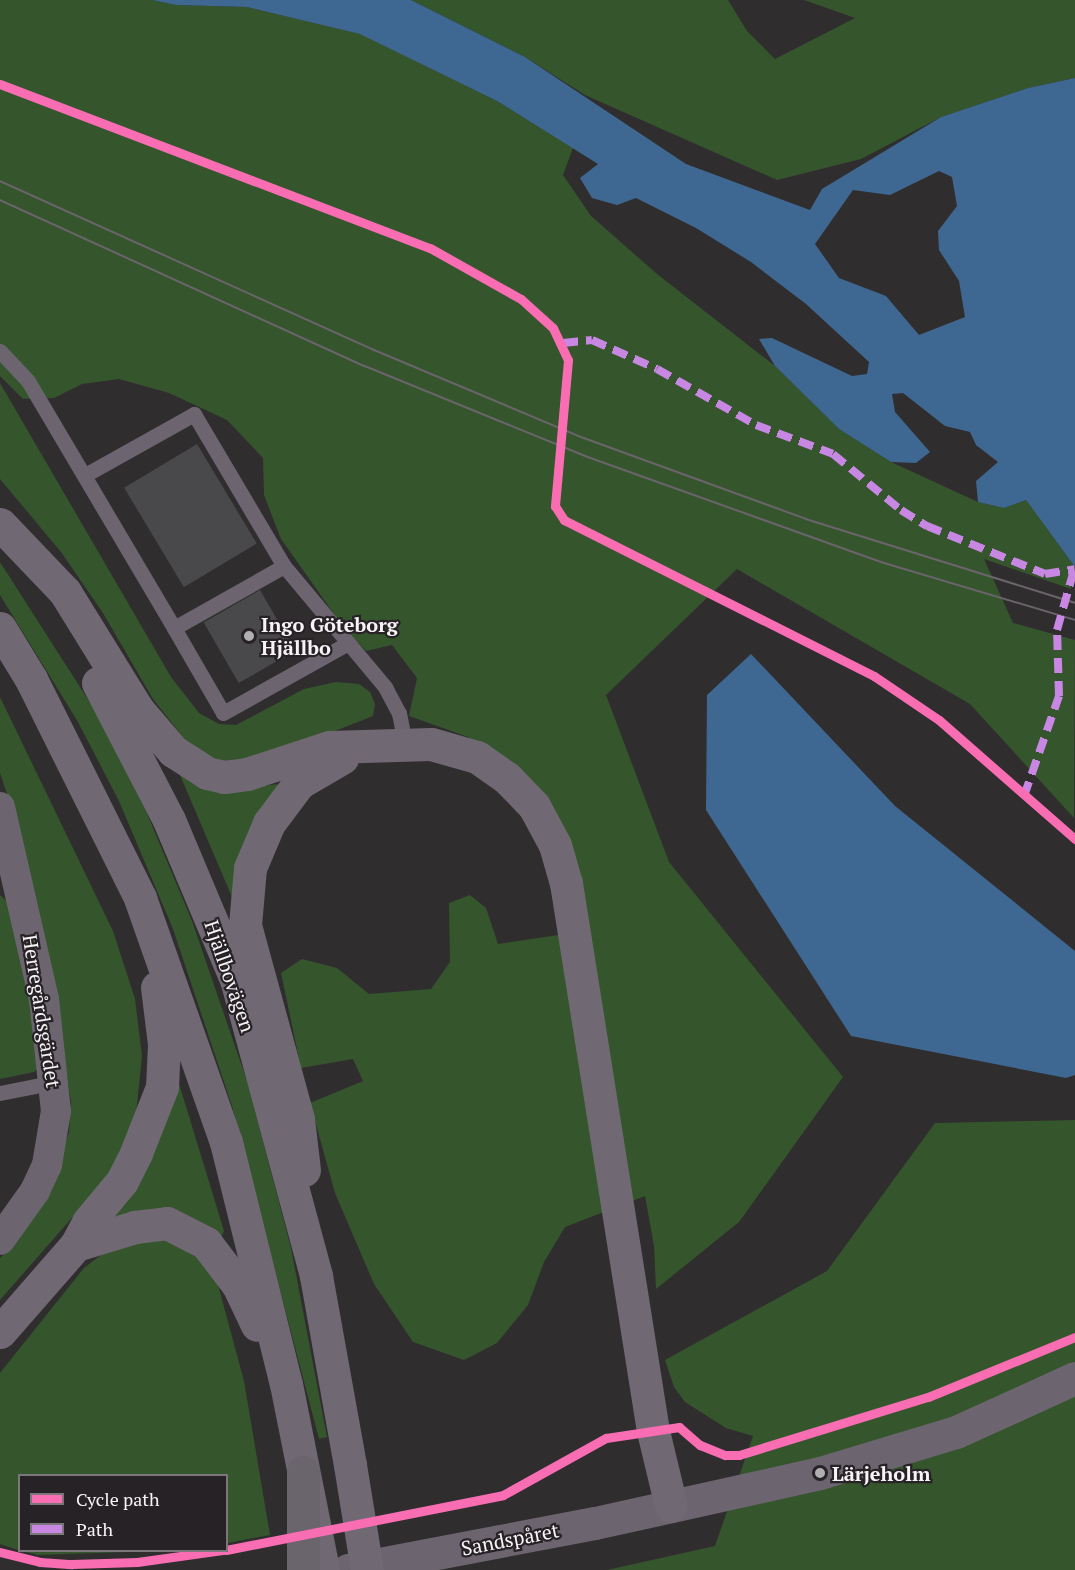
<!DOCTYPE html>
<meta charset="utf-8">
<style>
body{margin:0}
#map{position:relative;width:1075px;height:1570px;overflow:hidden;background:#302d2f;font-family:"PT Serif",serif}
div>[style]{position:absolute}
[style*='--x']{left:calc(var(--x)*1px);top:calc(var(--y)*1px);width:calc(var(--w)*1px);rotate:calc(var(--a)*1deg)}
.green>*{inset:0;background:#35552d}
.water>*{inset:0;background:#3e6891}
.building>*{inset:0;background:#49484a;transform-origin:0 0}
.service>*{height:15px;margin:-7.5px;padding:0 7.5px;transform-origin:7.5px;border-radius:7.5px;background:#6c6570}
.minor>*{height:30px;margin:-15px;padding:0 15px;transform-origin:15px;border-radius:15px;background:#6c6570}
.tertiary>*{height:33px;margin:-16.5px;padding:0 16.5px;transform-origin:16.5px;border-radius:16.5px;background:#6c6570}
.secondary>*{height:33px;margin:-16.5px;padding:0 16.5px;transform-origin:16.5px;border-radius:16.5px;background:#706873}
.trunk>*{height:33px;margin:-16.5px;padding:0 16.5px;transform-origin:16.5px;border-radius:16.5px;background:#6a646c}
.tram>*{height:1.5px;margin:-0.75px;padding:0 0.75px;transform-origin:0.75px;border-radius:0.75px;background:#6a646b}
.secondary-bridge>*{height:33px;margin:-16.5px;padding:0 16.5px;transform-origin:16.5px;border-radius:16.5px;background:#706873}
.quiet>*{height:8px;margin-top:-4px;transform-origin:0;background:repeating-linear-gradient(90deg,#c787e3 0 15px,transparent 0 23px)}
.cycleway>*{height:9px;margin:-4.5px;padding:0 4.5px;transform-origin:4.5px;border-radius:4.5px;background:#f96db3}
.dots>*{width:16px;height:16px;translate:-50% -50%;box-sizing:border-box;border:3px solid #272226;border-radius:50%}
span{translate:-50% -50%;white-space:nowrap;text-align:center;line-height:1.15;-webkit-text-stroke:4.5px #272226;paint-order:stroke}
.poi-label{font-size:20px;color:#f7f4f7;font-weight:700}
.left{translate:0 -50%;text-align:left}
.street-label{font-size:20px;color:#f7f4f7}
.legend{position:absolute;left:18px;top:1474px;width:210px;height:78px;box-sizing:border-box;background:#272226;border:2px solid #7a767a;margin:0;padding:8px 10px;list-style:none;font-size:18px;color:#f7f4f7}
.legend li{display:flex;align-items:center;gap:12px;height:30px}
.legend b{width:30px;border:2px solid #7a767a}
</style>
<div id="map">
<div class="green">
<i style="clip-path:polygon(0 0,152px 0,176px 5px,247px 7px,361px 34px,497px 101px,573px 148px,563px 175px,591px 216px,657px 274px,775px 366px,839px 429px,891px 462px,978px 502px,1004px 508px,1026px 500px,1075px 567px,1071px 589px,984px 559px,1013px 623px,1075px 640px,1074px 818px,970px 704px,737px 569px,606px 695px,669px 862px,843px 1077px,739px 1222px,656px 1289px,654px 1246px,645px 1196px,565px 1227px,544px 1262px,528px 1305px,497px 1343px,464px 1360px,413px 1342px,374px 1284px,335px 1193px,310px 1103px,363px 1081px,353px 1059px,301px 1068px,281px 973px,302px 959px,337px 968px,369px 994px,431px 989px,450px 962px,449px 903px,470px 895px,486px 908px,498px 944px,572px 933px,557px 851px,503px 766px,468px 737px,409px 716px,417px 678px,392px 645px,366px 651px,344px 628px,281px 539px,264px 495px,263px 458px,227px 420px,169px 393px,119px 379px,82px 384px,54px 398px,23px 399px,0 376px)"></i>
<i style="clip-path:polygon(411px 0,728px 0,747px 31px,775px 59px,855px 18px,804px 0,1075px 0,1075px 78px,1028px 88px,941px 117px,861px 159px,777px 180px,585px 95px,525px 57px)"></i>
<i style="clip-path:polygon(0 383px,171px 677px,199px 713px,219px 724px,236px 725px,304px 689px,336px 682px,359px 684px,370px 692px,375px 704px,373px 716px,271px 756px,226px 762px,194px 751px,153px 699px,103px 613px,61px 552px,0 479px)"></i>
<i style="clip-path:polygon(0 562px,94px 709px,146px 811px,192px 921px,247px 1081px,291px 1248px,327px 1437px,319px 1439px,232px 1106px,173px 929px,119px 801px,78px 722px,0 595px)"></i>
<i style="clip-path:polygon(0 697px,113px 931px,135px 999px,142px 1056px,136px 1114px,118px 1158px,99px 1187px,0 1300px,0 1258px,17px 1241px,60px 1159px,69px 1132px,71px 1102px,53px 987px,21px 835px,0 773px)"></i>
<i style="clip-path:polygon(180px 775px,257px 787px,278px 784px,232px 897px)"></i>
<i style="clip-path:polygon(0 895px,9px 903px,41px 1045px,40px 1067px,34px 1072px,0 1079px)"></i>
<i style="clip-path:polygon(177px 1077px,224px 1231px,222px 1236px,164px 1208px,114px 1217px)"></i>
<i style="clip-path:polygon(1075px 1120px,1075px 1570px,607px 1570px,715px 1546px,753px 1436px,726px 1428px,685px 1402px,674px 1387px,665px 1360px,827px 1271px,935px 1123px)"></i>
<i style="clip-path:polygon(157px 1238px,190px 1249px,217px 1281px,244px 1381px,270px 1535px,227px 1543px,226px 1476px,20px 1476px,20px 1550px,158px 1551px,38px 1555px,18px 1550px,0 1544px,0 1373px,84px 1268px,105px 1252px)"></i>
</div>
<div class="water">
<i style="clip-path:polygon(evenodd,152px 0,411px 0,525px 57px,686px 164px,810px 210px,822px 189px,941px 117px,1028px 88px,1075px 78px,1075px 567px,1026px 500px,1004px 508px,978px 502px,976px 481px,998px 462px,976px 445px,970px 432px,945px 426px,903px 393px,892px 394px,895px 412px,930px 452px,916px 463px,891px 462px,839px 429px,775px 366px,759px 339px,772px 338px,852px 376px,867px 374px,869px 362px,806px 304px,751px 262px,696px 228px,636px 198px,617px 205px,592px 198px,580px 178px,598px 164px,497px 101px,360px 34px,247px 7px,176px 5px,152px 0,939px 171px,952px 177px,957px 206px,938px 231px,939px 250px,959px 281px,965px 317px,919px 335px,886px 296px,839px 278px,815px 244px,853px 190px,890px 195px,939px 171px)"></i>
<i style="clip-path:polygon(751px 654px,895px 806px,1075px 951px,1075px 1075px,1066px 1078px,851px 1036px,706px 810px,707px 695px)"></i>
</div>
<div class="building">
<i style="left:197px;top:444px;width:116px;height:85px;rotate:59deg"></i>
<i style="left:260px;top:590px;width:70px;height:65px;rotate:60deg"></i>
</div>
<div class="service">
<i style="--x:0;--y:351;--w:41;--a:47"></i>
<i style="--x:28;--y:381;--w:287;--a:59.4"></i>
<i style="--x:174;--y:628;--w:126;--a:-29.4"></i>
<i style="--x:284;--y:566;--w:158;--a:50.1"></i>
<i style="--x:385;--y:687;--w:30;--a:62"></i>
<i style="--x:399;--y:713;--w:31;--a:79"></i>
<i style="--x:85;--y:475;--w:125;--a:-29.2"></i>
<i style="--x:194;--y:414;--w:177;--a:59.4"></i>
<i style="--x:174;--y:628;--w:98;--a:60"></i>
<i style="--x:223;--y:713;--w:143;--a:-29.2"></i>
<i style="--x:0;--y:1093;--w:56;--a:-11.3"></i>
</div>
<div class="minor">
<i style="--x:0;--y:807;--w:197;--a:77.1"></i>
<i style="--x:44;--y:999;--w:113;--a:83.9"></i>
<i style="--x:56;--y:1111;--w:55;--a:99.5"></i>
<i style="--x:47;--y:1165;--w:29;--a:115"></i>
<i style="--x:35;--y:1191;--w:60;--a:125.5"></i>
</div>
<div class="tertiary">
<i style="--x:348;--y:1570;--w:251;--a:-10.8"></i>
<i style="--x:595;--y:1523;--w:230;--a:-12.5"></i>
<i style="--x:820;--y:1473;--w:142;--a:-16.8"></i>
<i style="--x:956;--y:1432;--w:131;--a:-24.4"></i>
</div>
<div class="secondary">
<i style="--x:0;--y:524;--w:94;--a:46.3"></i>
<i style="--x:65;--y:592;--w:139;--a:58.3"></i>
<i style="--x:138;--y:710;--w:54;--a:49.5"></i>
<i style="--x:173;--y:751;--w:40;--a:32.9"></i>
<i style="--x:207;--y:773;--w:17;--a:13"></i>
<i style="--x:224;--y:777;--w:23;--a:-7"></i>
<i style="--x:247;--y:774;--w:86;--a:-18.2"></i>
<i style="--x:329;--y:747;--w:102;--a:-1.7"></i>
<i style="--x:431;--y:744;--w:48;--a:15.8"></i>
<i style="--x:477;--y:757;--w:37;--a:35"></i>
<i style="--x:507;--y:778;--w:39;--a:46"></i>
<i style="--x:534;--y:806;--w:44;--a:61.7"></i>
<i style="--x:555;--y:845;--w:40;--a:74"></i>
<i style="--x:566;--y:883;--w:555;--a:80.98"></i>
<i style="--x:653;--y:1431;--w:77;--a:76.5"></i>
<i style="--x:0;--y:628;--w:60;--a:58.7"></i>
<i style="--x:31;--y:679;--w:245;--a:63.5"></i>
<i style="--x:140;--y:898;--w:259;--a:70.6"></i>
<i style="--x:226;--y:1142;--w:249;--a:76.1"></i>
<i style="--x:286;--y:1384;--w:190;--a:78.7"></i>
<i style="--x:98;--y:683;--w:154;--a:62.6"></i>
<i style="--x:169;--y:820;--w:173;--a:67.2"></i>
<i style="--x:236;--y:979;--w:308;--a:74.9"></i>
<i style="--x:316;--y:1276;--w:192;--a:79.8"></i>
<i style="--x:304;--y:1170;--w:51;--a:-96.7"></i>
<i style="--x:298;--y:1119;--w:201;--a:-105.3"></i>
<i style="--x:245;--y:925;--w:57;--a:-85"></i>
<i style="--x:250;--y:868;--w:49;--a:-67.1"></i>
<i style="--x:269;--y:823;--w:50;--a:-53.1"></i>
<i style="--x:299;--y:783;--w:50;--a:-30.2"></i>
<i style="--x:76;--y:1245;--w:62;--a:-17"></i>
<i style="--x:135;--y:1227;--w:32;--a:-7"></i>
<i style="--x:167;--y:1223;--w:44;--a:27.1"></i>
<i style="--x:206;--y:1243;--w:53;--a:52.7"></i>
<i style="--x:238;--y:1285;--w:44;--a:64.6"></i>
<i style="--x:0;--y:1332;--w:116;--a:-48.9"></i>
<i style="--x:76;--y:1245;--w:26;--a:-62"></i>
<i style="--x:88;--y:1222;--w:53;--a:-50.3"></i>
<i style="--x:122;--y:1181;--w:31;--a:-63"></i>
<i style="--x:136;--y:1153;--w:71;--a:-68.5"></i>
<i style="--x:162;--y:1087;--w:43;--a:-87.3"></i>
<i style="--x:164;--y:1044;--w:57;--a:-97"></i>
</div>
<div class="trunk">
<i style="--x:303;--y:1570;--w:98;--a:-90"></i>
</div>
<div class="tram">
<i style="--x:0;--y:181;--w:408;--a:24.3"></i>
<i style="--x:372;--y:349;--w:230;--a:22.8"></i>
<i style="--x:584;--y:438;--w:236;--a:20"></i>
<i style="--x:806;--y:519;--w:282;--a:17.3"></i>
<i style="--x:0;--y:200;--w:401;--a:24.5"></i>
<i style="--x:365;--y:366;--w:241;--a:22.2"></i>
<i style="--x:588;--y:457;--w:311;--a:19.7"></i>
<i style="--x:881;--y:562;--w:202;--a:16.6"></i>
</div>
<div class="secondary-bridge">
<i style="--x:350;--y:1465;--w:106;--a:80.8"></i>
</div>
<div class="quiet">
<i style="--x:563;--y:343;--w:29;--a:-6"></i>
<i style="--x:592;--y:340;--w:71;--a:24"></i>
<i style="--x:657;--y:369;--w:114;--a:29.5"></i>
<i style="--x:756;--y:425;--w:82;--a:20.6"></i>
<i style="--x:833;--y:454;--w:88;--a:39.5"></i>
<i style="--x:901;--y:510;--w:31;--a:32"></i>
<i style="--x:927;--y:526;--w:127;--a:22.1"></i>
<i style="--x:1045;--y:574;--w:30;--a:-9"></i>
<i style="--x:1024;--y:796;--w:106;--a:-70.7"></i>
<i style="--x:1059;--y:696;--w:66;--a:-91.7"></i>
<i style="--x:1057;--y:630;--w:62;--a:-74.2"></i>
</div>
<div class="cycleway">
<i style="--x:0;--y:84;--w:460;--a:20.9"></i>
<i style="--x:430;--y:248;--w:104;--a:29.3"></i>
<i style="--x:521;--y:299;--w:43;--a:42.2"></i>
<i style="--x:553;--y:328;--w:35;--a:65"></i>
<i style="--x:568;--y:360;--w:147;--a:95.1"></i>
<i style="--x:555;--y:506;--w:17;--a:57"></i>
<i style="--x:564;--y:520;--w:347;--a:26.7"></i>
<i style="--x:874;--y:676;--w:78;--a:34.1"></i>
<i style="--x:939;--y:720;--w:181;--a:41.2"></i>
<i style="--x:226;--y:1550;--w:282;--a:-11.2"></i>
<i style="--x:503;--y:1495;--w:118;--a:-29"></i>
<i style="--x:606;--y:1438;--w:74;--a:-8.6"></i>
<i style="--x:679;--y:1427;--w:28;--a:41"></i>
<i style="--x:700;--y:1445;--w:27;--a:22"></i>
<i style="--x:725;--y:1455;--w:14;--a:0"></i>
<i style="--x:739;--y:1455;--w:198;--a:-17.1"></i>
<i style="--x:928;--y:1397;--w:159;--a:-22.2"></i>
<i style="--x:0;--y:1552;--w:41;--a:14"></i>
<i style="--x:40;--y:1562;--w:32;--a:4"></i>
<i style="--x:72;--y:1564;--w:65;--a:-1.8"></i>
<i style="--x:137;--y:1562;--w:88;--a:-7.9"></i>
</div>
<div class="dots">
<i style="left:249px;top:636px;background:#b1aeb1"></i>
<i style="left:820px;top:1473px;background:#b1aeb1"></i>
</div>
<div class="poi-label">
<span class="left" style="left:261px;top:636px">Ingo Göteborg<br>Hjällbo</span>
<span class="left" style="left:832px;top:1473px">Lärjeholm</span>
</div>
<div class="street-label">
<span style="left:230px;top:976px;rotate:71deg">Hjällbovägen</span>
<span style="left:42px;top:1011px;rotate:81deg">Herregårdsgärdet</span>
<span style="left:510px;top:1539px;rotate:-11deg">Sandspåret</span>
</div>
<ul class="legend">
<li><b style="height:8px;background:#f96db3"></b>Cycle path</li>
<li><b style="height:8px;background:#c787e3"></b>Path</li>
</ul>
</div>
